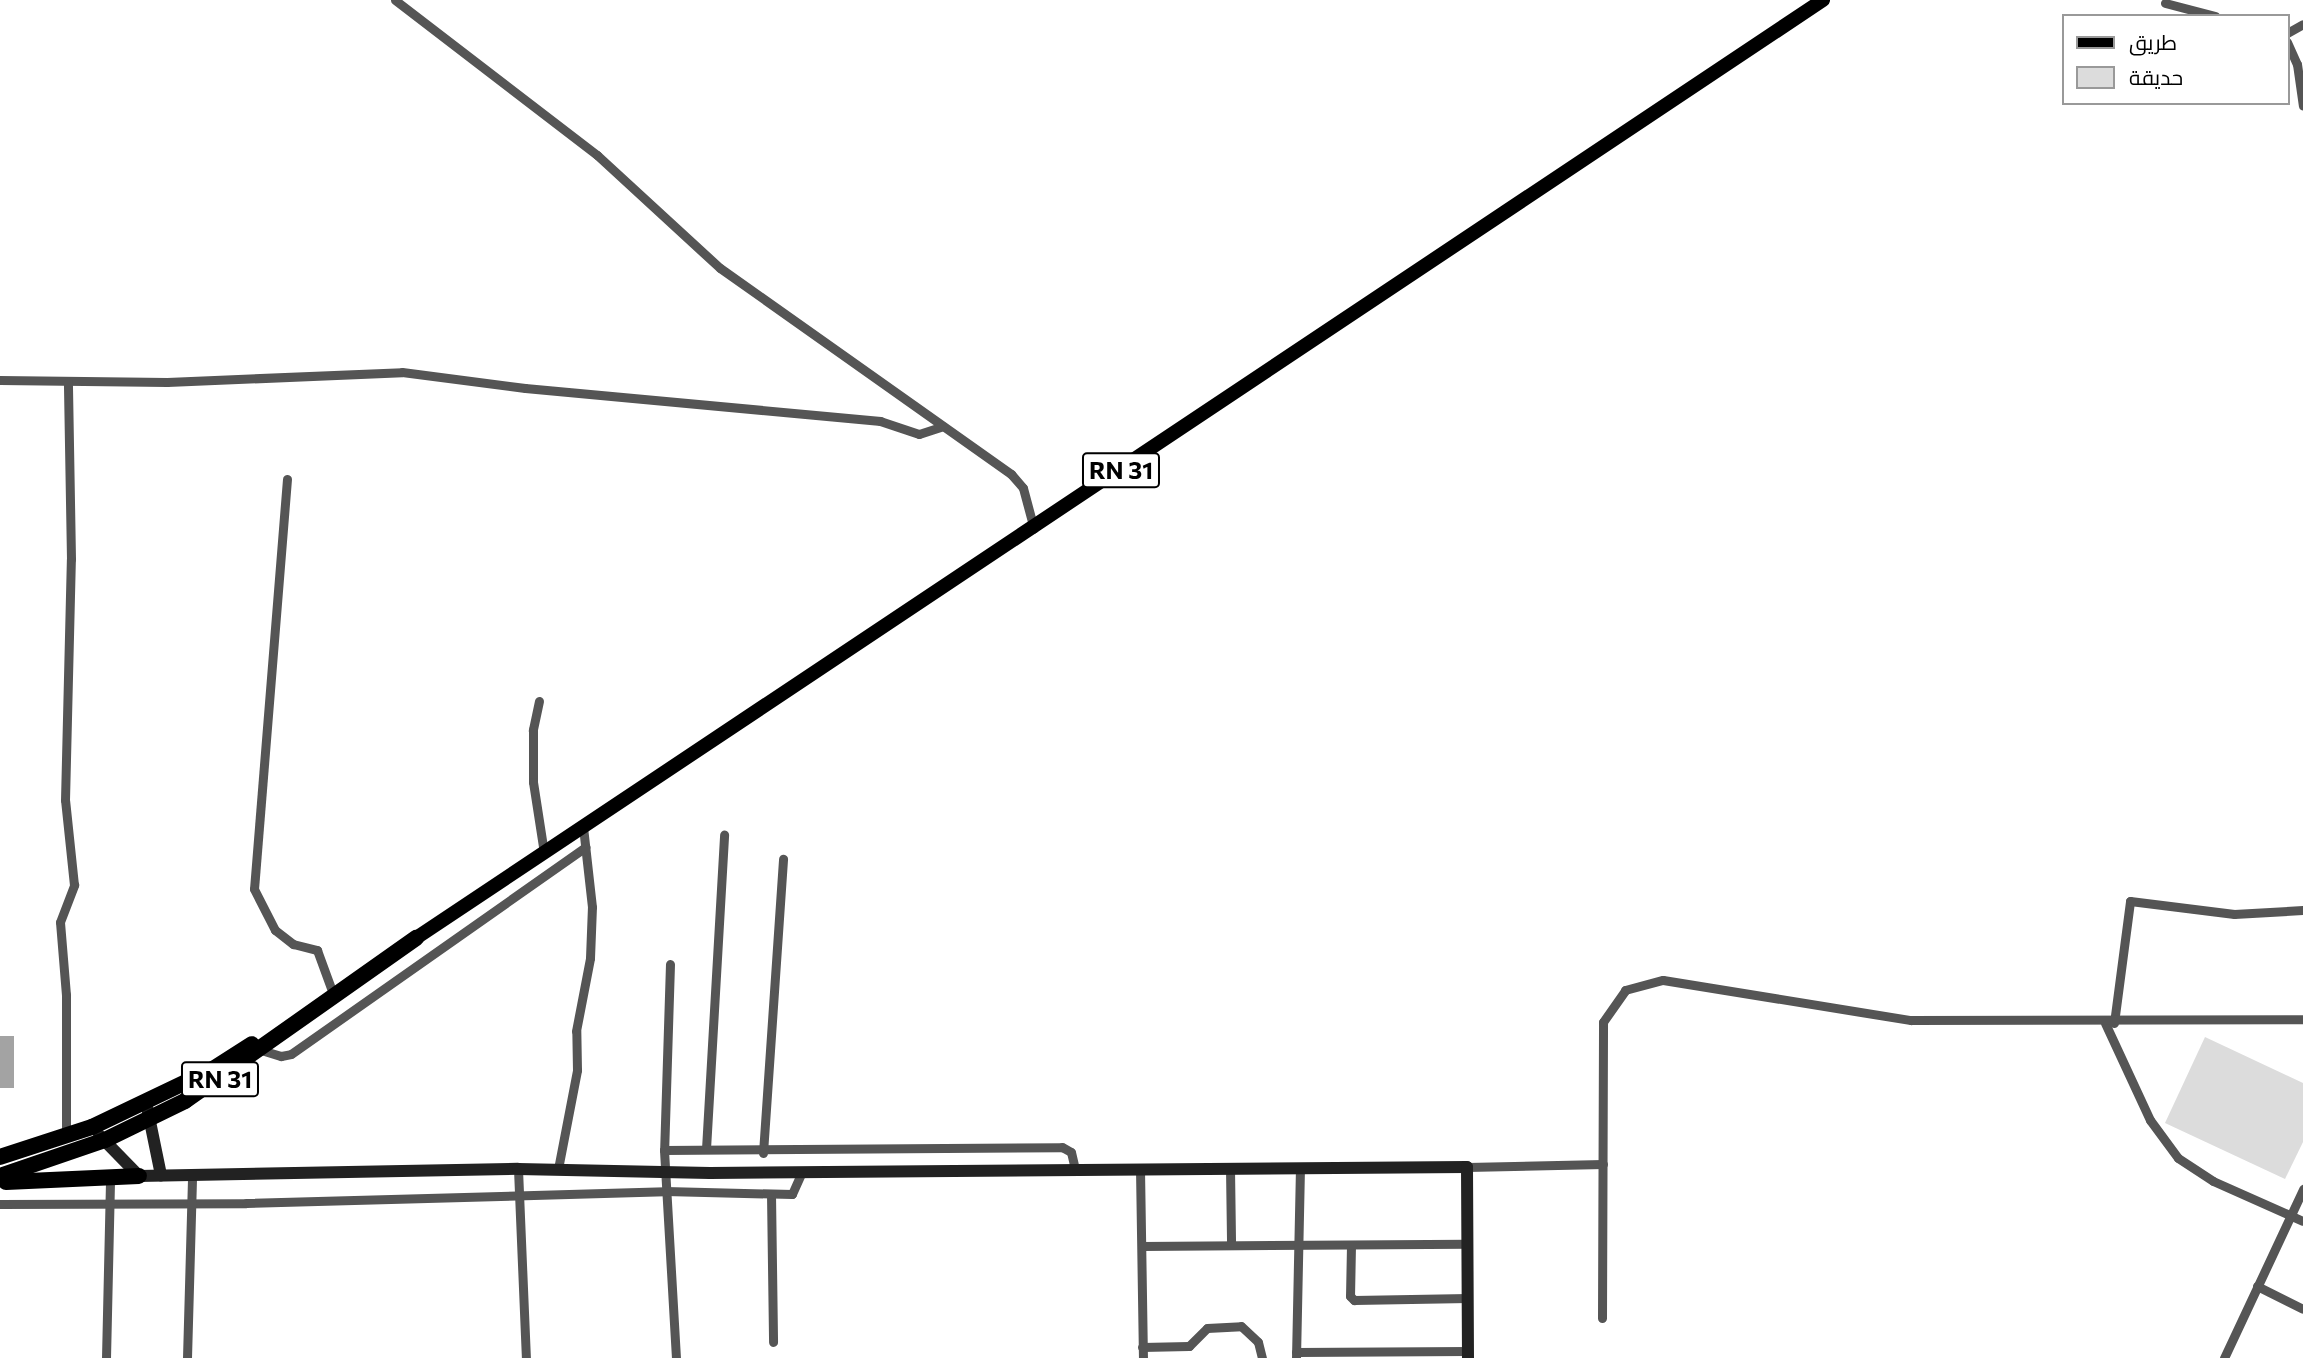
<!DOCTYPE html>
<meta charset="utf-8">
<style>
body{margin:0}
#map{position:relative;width:2303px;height:1358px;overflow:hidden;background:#fff;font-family:Commissioner,Cairo,sans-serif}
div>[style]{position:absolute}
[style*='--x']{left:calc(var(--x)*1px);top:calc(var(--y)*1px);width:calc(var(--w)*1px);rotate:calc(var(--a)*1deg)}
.green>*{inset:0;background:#dcdcdc}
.water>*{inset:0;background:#a3a3a3;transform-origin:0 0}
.street>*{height:9px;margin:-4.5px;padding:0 4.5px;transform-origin:4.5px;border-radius:4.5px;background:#555}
.secondary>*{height:12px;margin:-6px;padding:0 6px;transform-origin:6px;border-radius:6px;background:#222}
.primary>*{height:14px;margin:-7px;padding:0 7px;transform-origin:7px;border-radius:7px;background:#000}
.highway>*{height:16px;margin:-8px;padding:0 8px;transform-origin:8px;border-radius:8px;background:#000}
span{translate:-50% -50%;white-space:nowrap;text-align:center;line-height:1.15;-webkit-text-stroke:7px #fff;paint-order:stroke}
.shield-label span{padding:2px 5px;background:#fff;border:2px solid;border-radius:5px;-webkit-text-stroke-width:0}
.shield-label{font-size:24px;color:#000;font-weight:700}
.legend{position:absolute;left:2062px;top:14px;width:228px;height:91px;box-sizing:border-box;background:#fff;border:2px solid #999;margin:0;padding:9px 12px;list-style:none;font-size:21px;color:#000}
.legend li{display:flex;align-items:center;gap:14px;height:35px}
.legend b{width:35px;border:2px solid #999}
</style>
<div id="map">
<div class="green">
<i style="clip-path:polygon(2205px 1037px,2303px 1083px,2303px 1142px,2285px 1179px,2165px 1123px)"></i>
</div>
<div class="water">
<i style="left:0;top:1036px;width:14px;height:52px"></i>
</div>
<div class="street">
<i style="--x:395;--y:0;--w:255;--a:37.5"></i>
<i style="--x:597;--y:155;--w:167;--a:42.6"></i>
<i style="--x:720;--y:268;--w:357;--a:35.3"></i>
<i style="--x:1011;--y:474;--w:18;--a:49"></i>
<i style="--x:1023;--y:488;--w:42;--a:75"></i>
<i style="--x:2165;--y:3;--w:52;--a:14.6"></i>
<i style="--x:2287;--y:33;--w:18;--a:-29"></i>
<i style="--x:2287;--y:42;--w:24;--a:66"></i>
<i style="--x:2297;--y:64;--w:42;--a:81.9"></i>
<i style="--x:0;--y:380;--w:167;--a:0.7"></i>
<i style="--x:167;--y:382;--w:235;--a:-2.4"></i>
<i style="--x:402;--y:372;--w:124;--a:7.4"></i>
<i style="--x:525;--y:388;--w:357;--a:5.3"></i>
<i style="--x:880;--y:421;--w:41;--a:18.4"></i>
<i style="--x:919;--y:434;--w:25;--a:-18"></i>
<i style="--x:287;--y:479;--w:411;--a:94.6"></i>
<i style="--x:254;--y:889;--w:46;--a:62.9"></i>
<i style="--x:275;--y:930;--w:23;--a:38"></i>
<i style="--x:293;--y:944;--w:25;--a:14"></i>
<i style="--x:317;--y:950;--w:44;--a:69.9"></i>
<i style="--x:539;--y:701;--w:30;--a:102"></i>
<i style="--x:533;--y:730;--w:52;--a:90"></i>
<i style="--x:533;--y:782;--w:72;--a:81.2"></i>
<i style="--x:670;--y:964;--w:186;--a:91.8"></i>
<i style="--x:664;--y:1150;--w:208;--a:86.7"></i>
<i style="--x:2105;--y:1023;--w:107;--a:65.1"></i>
<i style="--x:2150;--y:1120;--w:47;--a:53.6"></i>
<i style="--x:2178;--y:1158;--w:42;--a:33.3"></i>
<i style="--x:2213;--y:1181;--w:98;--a:24"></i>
<i style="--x:2114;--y:1023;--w:123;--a:-82.5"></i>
<i style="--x:2130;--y:901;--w:105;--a:7.1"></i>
<i style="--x:2234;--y:914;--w:69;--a:-3.3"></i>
<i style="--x:261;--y:1050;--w:21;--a:17"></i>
<i style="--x:281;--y:1056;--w:10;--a:-11"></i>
<i style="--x:291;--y:1054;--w:360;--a:-35.1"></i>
<i style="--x:66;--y:1137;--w:142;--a:-90"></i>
<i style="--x:66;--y:995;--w:73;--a:-94.7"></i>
<i style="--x:60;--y:922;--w:40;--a:-69"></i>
<i style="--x:74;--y:885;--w:85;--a:-96"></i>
<i style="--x:65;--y:800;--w:241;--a:-88.6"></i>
<i style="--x:71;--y:559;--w:177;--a:-91"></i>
<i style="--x:706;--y:1149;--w:315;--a:-86.7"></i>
<i style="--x:664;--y:1150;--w:398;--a:-0.4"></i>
<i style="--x:1062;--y:1147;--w:10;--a:29"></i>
<i style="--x:1071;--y:1152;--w:17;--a:77"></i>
<i style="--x:763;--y:1153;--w:295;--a:-86.1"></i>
<i style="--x:1467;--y:1167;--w:136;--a:-1.3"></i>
<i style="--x:1230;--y:1168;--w:75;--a:89.2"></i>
<i style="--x:518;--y:1169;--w:189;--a:87.6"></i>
<i style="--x:558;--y:1169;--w:101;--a:-79.1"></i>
<i style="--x:577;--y:1070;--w:39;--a:-91"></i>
<i style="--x:576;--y:1031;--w:74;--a:-79.1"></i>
<i style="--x:590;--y:958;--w:51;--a:-87.8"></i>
<i style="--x:592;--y:907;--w:81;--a:-96.4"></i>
<i style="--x:1140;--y:1169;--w:189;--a:89.1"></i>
<i style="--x:771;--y:1194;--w:148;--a:89.2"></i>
<i style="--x:0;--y:1204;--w:246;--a:-0.2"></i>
<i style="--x:246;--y:1203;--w:419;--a:-1.6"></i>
<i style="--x:665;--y:1191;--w:127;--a:1.4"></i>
<i style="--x:792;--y:1194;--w:24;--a:-66"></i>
<i style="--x:1351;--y:1245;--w:51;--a:91.1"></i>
<i style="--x:1350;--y:1296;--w:6;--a:45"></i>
<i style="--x:1354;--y:1300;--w:114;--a:-1"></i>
<i style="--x:1142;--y:1246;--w:325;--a:-0.4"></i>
<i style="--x:2257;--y:1286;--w:51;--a:26.6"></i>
<i style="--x:1602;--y:1318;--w:296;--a:-89.8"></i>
<i style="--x:1603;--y:1022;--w:39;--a:-55"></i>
<i style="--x:1625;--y:990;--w:39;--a:-15"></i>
<i style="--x:1663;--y:980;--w:251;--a:9.2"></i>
<i style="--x:1911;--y:1020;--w:392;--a:-0.1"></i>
<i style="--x:1142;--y:1347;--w:47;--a:-1.2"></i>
<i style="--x:1189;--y:1346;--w:25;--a:-45"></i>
<i style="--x:1207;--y:1328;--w:34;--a:-3"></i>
<i style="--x:1241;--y:1326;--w:23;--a:43"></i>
<i style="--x:1258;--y:1342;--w:16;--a:76"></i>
<i style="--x:1296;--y:1352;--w:172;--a:-0.3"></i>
<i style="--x:106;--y:1358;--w:180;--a:-88.7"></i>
<i style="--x:187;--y:1358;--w:184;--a:-88.4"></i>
<i style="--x:1296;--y:1358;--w:191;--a:-88.8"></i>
<i style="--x:2224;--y:1358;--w:187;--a:-64.9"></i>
</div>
<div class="secondary">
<i style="--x:146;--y:1102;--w:75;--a:78.4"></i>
<i style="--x:99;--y:1135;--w:57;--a:45.7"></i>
<i style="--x:139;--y:1176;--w:379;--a:-1.1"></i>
<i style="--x:518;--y:1169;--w:192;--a:1.2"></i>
<i style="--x:710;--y:1173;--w:757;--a:-0.45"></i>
<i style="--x:1467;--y:1167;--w:191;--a:89.7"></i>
</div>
<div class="primary">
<i style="--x:416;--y:938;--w:1691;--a:-33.69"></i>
</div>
<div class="highway">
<i style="--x:0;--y:1157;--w:97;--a:-18.1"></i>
<i style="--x:92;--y:1127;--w:134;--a:-25.6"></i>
<i style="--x:213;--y:1069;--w:46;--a:-32.7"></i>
<i style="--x:0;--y:1176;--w:111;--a:-18.9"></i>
<i style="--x:105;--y:1140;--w:89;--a:-26"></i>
<i style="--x:185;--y:1101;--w:283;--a:-35.2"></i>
<i style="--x:6;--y:1182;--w:133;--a:-2.6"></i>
</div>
<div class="shield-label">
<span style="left:1121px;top:470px">RN 31</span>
<span style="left:220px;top:1079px">RN 31</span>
</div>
<ul class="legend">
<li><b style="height:9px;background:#000"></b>طريق</li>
<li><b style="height:19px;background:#dcdcdc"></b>حديقة</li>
</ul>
</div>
